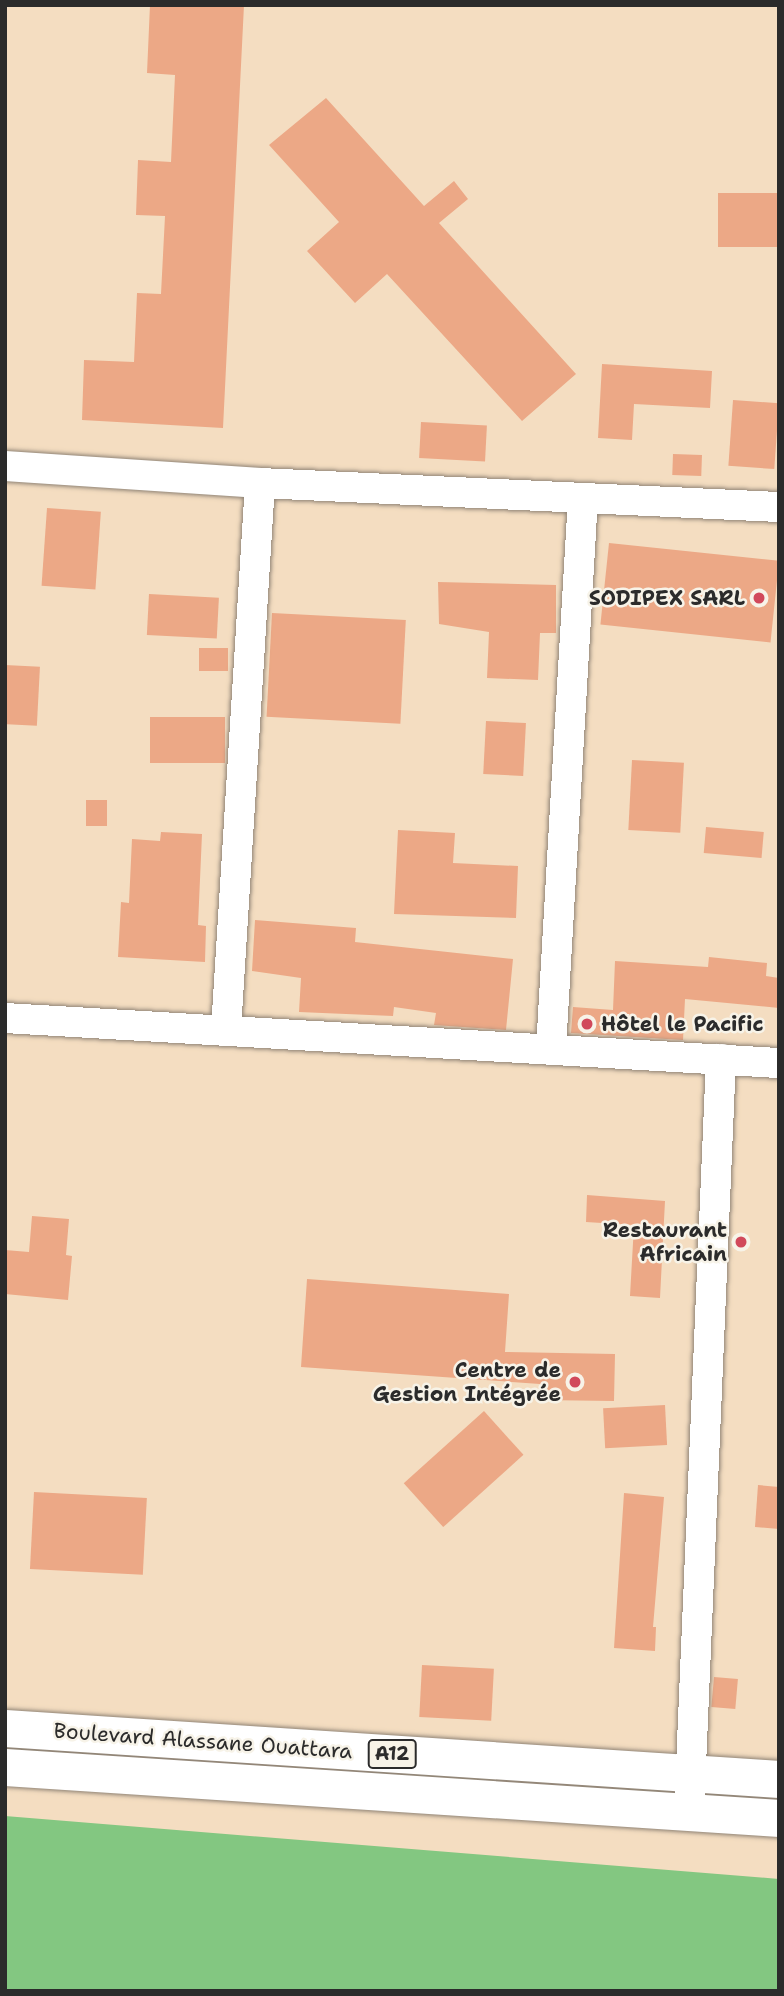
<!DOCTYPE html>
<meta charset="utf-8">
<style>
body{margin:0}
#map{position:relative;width:784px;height:1996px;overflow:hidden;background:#f4ddc1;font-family:"Shantell Sans",sans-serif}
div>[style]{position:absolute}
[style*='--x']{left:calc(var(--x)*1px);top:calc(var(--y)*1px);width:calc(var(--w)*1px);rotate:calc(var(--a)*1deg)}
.green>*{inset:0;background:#83c781}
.building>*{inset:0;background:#eca886;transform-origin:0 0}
.roads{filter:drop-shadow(0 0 2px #908476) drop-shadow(0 0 2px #908476)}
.minor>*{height:30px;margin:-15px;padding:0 15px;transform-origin:15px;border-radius:15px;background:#fff}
.major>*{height:37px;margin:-18.5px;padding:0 18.5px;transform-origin:18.5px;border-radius:18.5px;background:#fff}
.dots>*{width:19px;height:19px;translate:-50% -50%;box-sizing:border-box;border:4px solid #f7f3e8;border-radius:50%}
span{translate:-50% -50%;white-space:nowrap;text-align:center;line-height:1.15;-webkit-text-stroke:5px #f7f3e8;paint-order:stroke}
.shield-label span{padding:2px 5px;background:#f7f3e8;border:2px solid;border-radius:5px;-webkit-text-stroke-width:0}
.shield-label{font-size:19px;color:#2b2b2b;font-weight:700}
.poi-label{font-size:21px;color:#2b2b2b;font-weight:700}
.right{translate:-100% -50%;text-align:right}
.left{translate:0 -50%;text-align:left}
.street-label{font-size:21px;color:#2b2b2b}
.frame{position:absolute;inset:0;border:7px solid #2b2b2b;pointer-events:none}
</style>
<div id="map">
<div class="green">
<i style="clip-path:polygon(5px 1816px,779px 1879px,779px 1991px,5px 1991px)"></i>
</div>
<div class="building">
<i style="clip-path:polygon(150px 5px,244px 5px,223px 428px,82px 420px,84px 360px,134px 362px,137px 293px,161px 294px,165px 216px,136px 215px,138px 160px,171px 162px,175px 75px,147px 73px)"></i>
<i style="clip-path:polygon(326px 98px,424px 206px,454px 181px,468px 199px,439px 223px,576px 374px,522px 421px,387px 274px,355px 303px,307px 251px,339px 222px,269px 145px)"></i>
<i style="left:779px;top:193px;width:54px;height:61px;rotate:90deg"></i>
<i style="clip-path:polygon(602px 364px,712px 371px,710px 408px,634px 404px,632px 440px,598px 438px)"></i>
<i style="left:733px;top:400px;width:46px;height:66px;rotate:4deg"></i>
<i style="left:421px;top:422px;width:66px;height:36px;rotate:3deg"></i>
<i style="left:673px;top:454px;width:29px;height:21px;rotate:2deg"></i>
<i style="left:47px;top:508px;width:54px;height:78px;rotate:4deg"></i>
<i style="left:609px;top:543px;width:171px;height:82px;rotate:6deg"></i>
<i style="clip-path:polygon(438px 582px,556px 585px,556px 633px,540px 633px,538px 680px,487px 678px,489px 632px,439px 624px)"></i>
<i style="left:149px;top:594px;width:70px;height:41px;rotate:3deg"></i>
<i style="left:272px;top:613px;width:134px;height:104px;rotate:3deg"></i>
<i style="left:199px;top:648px;width:29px;height:23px"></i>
<i style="left:5px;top:665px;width:35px;height:59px;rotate:3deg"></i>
<i style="left:225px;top:717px;width:46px;height:75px;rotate:90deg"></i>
<i style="left:486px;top:721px;width:40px;height:53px;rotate:3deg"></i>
<i style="left:632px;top:760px;width:52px;height:70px;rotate:3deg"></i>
<i style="left:86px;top:800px;width:21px;height:26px"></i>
<i style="left:706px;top:827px;width:58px;height:26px;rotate:5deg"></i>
<i style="clip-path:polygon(398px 830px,455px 833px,453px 863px,518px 866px,516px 918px,394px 914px)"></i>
<i style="clip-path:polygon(161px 832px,202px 834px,198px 925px,206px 926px,205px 962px,118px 957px,121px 902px,129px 903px,132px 839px,160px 841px)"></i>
<i style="clip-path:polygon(255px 920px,356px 928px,355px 942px,513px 959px,506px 1030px,434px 1025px,436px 1013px,394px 1007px,393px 1016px,299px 1012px,301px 978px,252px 971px)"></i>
<i style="clip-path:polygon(709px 957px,767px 963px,766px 976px,779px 978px,779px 1008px,685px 999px,683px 1040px,571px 1033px,573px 1007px,613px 1010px,615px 961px,708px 967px)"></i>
<i style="clip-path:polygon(587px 1195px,665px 1201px,660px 1298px,630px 1296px,634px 1225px,586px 1222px)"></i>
<i style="clip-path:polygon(32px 1216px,69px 1219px,66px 1255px,72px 1256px,68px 1300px,5px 1294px,5px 1250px,29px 1252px)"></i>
<i style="clip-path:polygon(307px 1279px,509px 1294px,505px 1352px,615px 1354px,614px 1401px,540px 1400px,540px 1384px,301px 1367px)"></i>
<i style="left:665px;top:1405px;width:40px;height:62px;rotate:87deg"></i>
<i style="left:484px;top:1411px;width:59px;height:108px;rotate:48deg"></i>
<i style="clip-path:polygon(758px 1485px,779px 1487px,779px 1529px,755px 1527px)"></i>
<i style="left:34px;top:1492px;width:113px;height:77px;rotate:3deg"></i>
<i style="clip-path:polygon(624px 1493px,664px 1497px,653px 1627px,656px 1627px,655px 1651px,614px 1648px)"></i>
<i style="left:422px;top:1665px;width:72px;height:52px;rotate:3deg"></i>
<i style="left:714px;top:1677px;width:24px;height:30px;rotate:5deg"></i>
</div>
<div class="roads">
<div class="minor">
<i style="--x:5;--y:466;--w:256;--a:3.8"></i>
<i style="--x:260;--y:483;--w:520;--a:2.65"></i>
<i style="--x:5;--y:1018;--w:775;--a:3.33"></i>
<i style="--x:226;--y:1030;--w:548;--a:-86.44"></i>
<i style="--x:551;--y:1049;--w:552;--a:-86.68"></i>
<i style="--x:689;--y:1813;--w:755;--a:-87.57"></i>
</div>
<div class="major">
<i style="--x:5;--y:1728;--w:776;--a:3.77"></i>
<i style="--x:5;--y:1767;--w:776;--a:3.77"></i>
</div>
</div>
<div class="dots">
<i style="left:759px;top:598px;background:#d1495b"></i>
<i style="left:587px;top:1024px;background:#d1495b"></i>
<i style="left:741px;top:1242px;background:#d1495b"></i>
<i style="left:575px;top:1382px;background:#d1495b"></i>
</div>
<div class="shield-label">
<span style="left:392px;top:1754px">A12</span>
</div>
<div class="poi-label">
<span class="right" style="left:745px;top:598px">SODIPEX SARL</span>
<span class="left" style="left:601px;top:1024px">Hôtel le Pacific</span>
<span class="right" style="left:727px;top:1242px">Restaurant<br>Africain</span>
<span class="right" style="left:561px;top:1382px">Centre de<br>Gestion Intégrée</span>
</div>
<div class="street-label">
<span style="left:203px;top:1741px;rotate:4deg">Boulevard Alassane Ouattara</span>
</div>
<div class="frame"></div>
</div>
